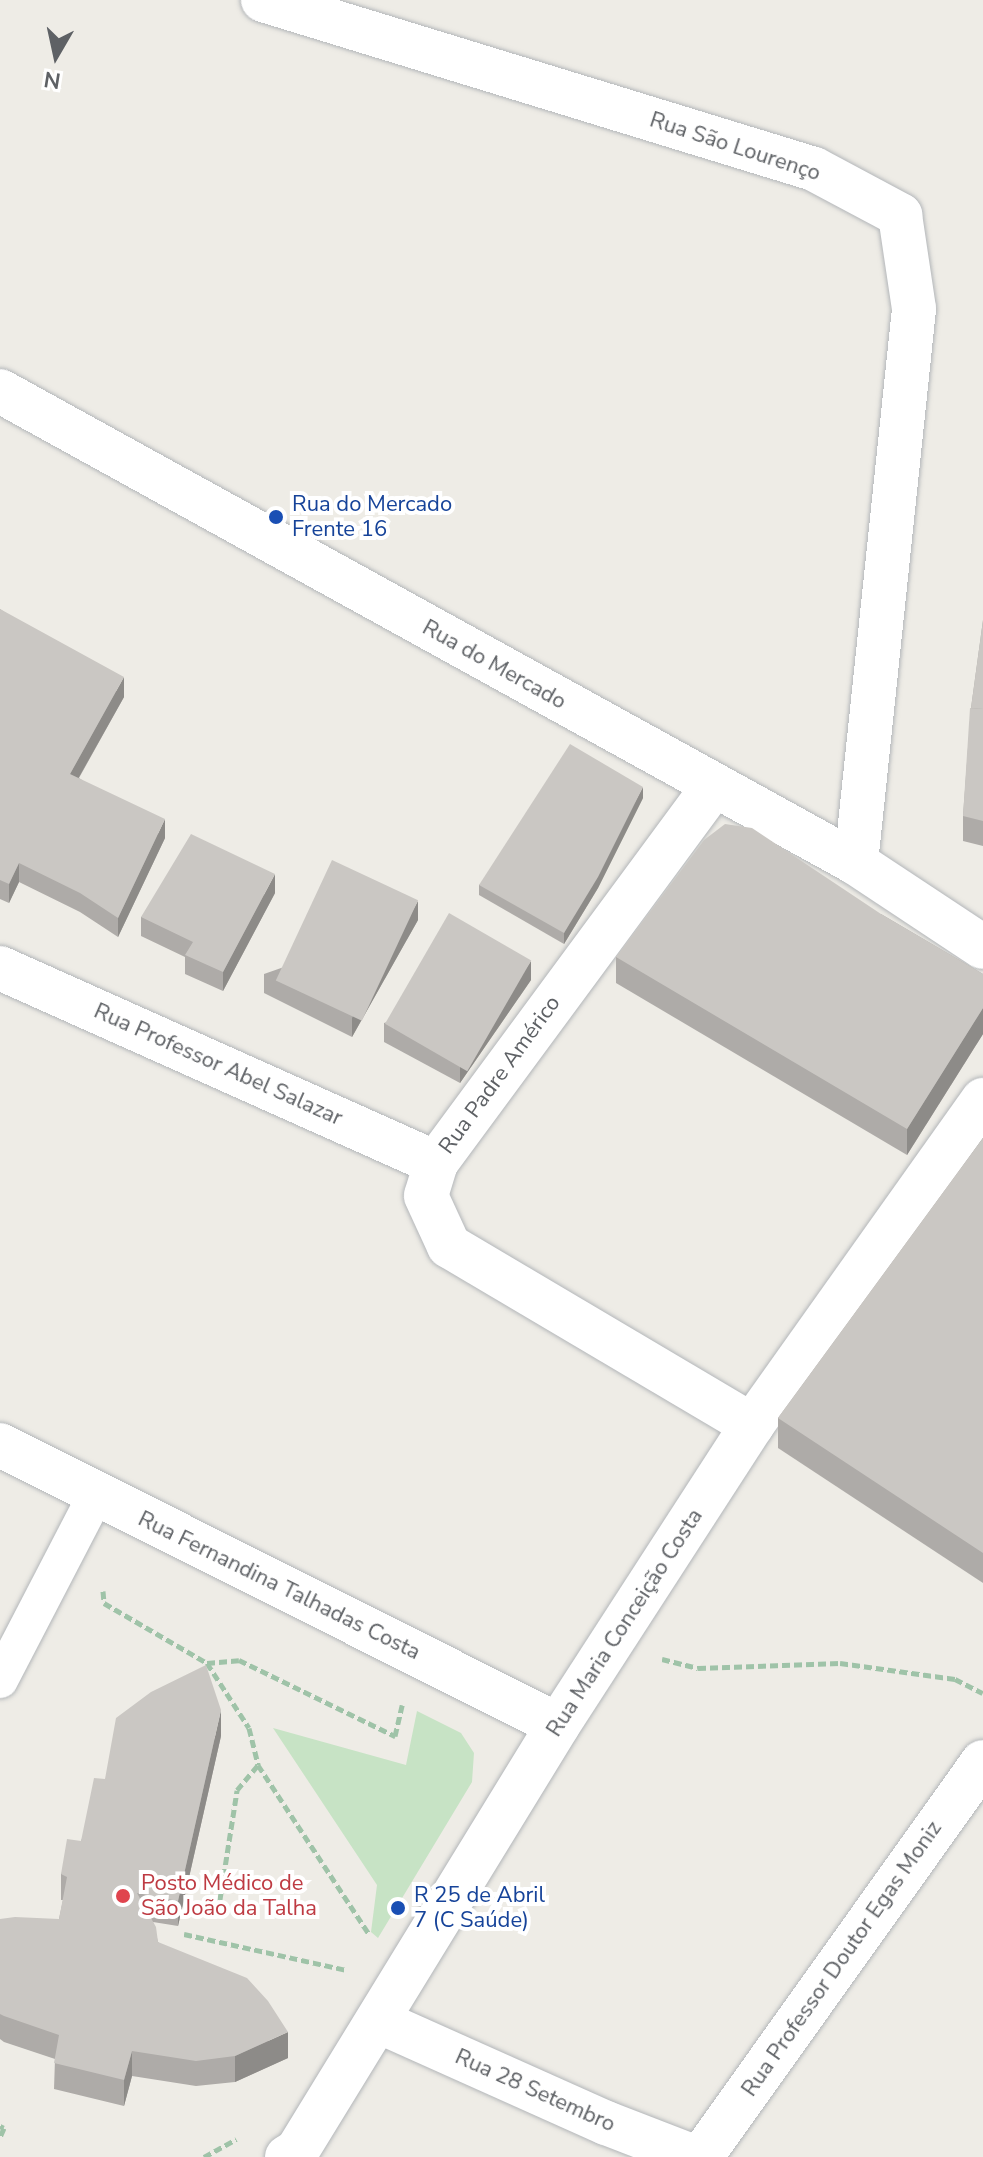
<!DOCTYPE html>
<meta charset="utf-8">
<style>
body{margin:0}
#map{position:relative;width:983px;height:2157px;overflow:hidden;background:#eeece6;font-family:"Nunito Sans",sans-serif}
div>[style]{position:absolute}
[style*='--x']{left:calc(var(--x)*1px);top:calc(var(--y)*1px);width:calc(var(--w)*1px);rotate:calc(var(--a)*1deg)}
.green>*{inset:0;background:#c7e3c5}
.path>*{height:5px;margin-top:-2.5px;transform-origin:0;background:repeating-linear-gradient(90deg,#9fc3a8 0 8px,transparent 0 12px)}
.roads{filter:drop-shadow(0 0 2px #b3b6b9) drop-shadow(0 0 2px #b3b6b9)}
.service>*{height:36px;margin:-18px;padding:0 18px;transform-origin:18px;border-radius:18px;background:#fff}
.minor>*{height:44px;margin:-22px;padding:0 22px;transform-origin:22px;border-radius:22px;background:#fff}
.wall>*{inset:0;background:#aeaba8}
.shaded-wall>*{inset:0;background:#8d8b88}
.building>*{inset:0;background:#cac7c3;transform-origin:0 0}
.dots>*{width:22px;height:22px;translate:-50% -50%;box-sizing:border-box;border:4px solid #fff;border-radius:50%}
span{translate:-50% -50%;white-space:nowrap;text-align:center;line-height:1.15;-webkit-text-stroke:8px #fff;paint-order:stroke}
.street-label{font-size:22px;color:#5e6165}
.transit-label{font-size:22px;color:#164399}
.left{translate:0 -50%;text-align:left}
.health-label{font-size:22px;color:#be3a42}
.north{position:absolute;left:16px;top:16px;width:80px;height:80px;-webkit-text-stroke:6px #fff;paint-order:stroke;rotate:189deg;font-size:22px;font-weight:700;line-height:32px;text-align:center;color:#5e6165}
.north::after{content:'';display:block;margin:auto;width:28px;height:36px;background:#5e6165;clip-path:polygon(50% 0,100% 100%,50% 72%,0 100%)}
</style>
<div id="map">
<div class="green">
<i style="clip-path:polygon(417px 1711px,461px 1733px,474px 1753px,472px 1782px,378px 1938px,371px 1932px,377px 1885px,273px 1728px,406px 1765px)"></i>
</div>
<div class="path">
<i style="--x:103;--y:1591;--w:12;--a:85"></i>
<i style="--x:104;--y:1603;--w:119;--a:30.2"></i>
<i style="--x:207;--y:1663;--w:32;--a:-5"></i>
<i style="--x:239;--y:1660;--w:174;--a:26"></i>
<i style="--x:395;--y:1736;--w:32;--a:-77"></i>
<i style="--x:662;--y:1659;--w:37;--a:14"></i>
<i style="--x:698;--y:1668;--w:142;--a:-2"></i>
<i style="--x:840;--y:1663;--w:116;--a:7.9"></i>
<i style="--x:955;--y:1679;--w:31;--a:27"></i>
<i style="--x:207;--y:1663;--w:77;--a:57.1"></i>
<i style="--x:249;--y:1728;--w:38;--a:76"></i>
<i style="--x:218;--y:1912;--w:123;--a:-81.1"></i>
<i style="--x:237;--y:1790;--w:33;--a:-50"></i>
<i style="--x:258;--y:1765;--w:202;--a:56.7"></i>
<i style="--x:184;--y:1934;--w:167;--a:12.5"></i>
<i style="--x:0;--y:2126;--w:4;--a:27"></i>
<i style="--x:4;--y:2128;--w:10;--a:114"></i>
<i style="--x:204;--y:2157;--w:37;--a:-29"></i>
</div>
<div class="roads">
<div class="service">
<i style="--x:0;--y:1680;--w:208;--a:-62.6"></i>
</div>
<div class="minor">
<i style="--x:263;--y:0;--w:576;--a:17.05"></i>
<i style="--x:814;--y:169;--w:98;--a:28.1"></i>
<i style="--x:900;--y:215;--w:95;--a:81.5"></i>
<i style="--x:914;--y:309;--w:557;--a:95.98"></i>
<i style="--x:0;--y:391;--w:978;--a:28.87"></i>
<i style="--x:856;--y:863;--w:152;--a:33.5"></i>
<i style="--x:713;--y:787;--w:467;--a:126.4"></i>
<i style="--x:436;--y:1163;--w:34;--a:107"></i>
<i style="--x:426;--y:1196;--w:55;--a:65.3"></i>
<i style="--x:449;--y:1246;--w:352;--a:30.6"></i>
<i style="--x:0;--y:968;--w:478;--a:24.1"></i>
<i style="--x:0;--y:1445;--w:624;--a:26.65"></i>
<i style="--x:378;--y:2021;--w:250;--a:24.1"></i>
<i style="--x:606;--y:2123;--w:94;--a:21.1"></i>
<i style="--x:287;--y:2157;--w:12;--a:-31"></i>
<i style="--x:297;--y:2151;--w:500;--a:-58.5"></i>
<i style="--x:558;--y:1725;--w:357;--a:-57.1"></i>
<i style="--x:752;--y:1425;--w:399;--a:-54.6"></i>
<i style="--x:701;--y:2157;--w:485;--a:-54.5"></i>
</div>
</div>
<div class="wall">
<i style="clip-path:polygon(0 609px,124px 697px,79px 778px,165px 838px,118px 937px,80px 912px,19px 882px,9px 903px,0 899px)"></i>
<i style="clip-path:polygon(983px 620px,983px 846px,963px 841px,963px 816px,971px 708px)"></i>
<i style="clip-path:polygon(643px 798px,598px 888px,564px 944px,479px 895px,479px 885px)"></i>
<i style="clip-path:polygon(275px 893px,223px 991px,185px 974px,185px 957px,141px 936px,141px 917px)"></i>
<i style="clip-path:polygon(881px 914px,983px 974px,983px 1034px,907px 1155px,616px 983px,616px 957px)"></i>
<i style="clip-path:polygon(418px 920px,352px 1037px,264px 993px,264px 974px)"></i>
<i style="clip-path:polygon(531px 980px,460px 1083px,384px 1042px,384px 1023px)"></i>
<i style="clip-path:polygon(983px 1138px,983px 1583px,778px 1448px,778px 1418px)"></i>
<i style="clip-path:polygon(221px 1736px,178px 1926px,153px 1922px,158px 1942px,288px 2058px,235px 2082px,196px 2086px,132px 2076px,124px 2106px,54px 2089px,55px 2059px,4px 2042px,0 2039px,0 1919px,59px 1919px,63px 1900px,61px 1900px,61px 1874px,81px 1841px,105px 1779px)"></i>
</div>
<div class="shaded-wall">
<i style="clip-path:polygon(124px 677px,124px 697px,70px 793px,70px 774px)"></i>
<i style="clip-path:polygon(643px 787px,643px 798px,598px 888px,564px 944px,564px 933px)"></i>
<i style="clip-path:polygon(165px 819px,165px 838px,118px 937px,118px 918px)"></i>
<i style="clip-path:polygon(19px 863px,19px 882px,9px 903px,9px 884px)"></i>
<i style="clip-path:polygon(275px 874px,275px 893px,223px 991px,223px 972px)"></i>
<i style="clip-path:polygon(418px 901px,418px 920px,352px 1037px,352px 1018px)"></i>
<i style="clip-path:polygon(531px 961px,531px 980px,460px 1083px,460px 1064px)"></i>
<i style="clip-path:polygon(983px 1008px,983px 1034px,907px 1155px,907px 1129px)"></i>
<i style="clip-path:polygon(221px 1710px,221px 1736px,178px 1926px,178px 1901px)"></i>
<i style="clip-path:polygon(288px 2032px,288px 2058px,235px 2082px,235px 2056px)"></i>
<i style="clip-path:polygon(132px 2051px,132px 2076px,124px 2106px,124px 2080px)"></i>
</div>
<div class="building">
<i style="clip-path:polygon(0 609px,124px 677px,70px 774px,165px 819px,118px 918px,80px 893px,19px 863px,9px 884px,0 880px)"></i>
<i style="clip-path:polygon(983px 620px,983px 709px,971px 708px)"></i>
<i style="clip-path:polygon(970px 708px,983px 709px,983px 821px,963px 816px)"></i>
<i style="clip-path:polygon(570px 744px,643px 787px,598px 877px,564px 933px,479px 885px)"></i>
<i style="clip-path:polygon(725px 824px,752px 828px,881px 914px,983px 974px,983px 1008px,907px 1129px,616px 957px,704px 840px)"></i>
<i style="clip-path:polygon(191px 834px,275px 874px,223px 972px,185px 955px,193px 942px,141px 917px)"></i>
<i style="left:332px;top:860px;width:95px;height:133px;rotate:25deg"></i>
<i style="left:449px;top:913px;width:95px;height:128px;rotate:30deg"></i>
<i style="clip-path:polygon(983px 1138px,983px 1553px,778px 1418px)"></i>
<i style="clip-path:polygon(206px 1665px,221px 1710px,178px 1901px,137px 1893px,156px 1927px,158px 1942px,247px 1978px,268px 2001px,288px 2032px,235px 2056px,196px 2061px,132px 2051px,124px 2080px,54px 2063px,59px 2035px,4px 2016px,0 2014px,0 1919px,15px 1917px,59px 1919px,67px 1877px,61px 1874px,67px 1839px,81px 1841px,94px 1778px,105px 1779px,116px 1718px,151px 1692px)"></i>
</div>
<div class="dots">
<i style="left:276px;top:517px;background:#1a4fb4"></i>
<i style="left:123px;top:1896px;background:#e0444e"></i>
<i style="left:398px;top:1908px;background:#1a4fb4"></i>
</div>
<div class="street-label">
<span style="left:735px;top:147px;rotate:18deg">Rua São Lourenço</span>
<span style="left:494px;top:665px;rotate:29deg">Rua do Mercado</span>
<span style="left:218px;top:1065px;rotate:24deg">Rua Professor Abel Salazar</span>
<span style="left:500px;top:1075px;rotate:-54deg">Rua Padre Américo</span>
<span style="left:279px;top:1586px;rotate:26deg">Rua Fernandina Talhadas Costa</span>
<span style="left:625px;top:1623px;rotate:-57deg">Rua Maria Conceição Costa</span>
<span style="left:842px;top:1959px;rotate:-55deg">Rua Professor Doutor Egas Moniz</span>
<span style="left:535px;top:2091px;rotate:24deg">Rua 28 Setembro</span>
</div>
<div class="transit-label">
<span class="left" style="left:292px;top:517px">Rua do Mercado<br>Frente 16</span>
<span class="left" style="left:414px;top:1908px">R 25 de Abril<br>7 (C Saúde)</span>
</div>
<div class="health-label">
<span class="left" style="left:141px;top:1896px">Posto Médico de<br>São João da Talha</span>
</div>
<div class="north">N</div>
</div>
